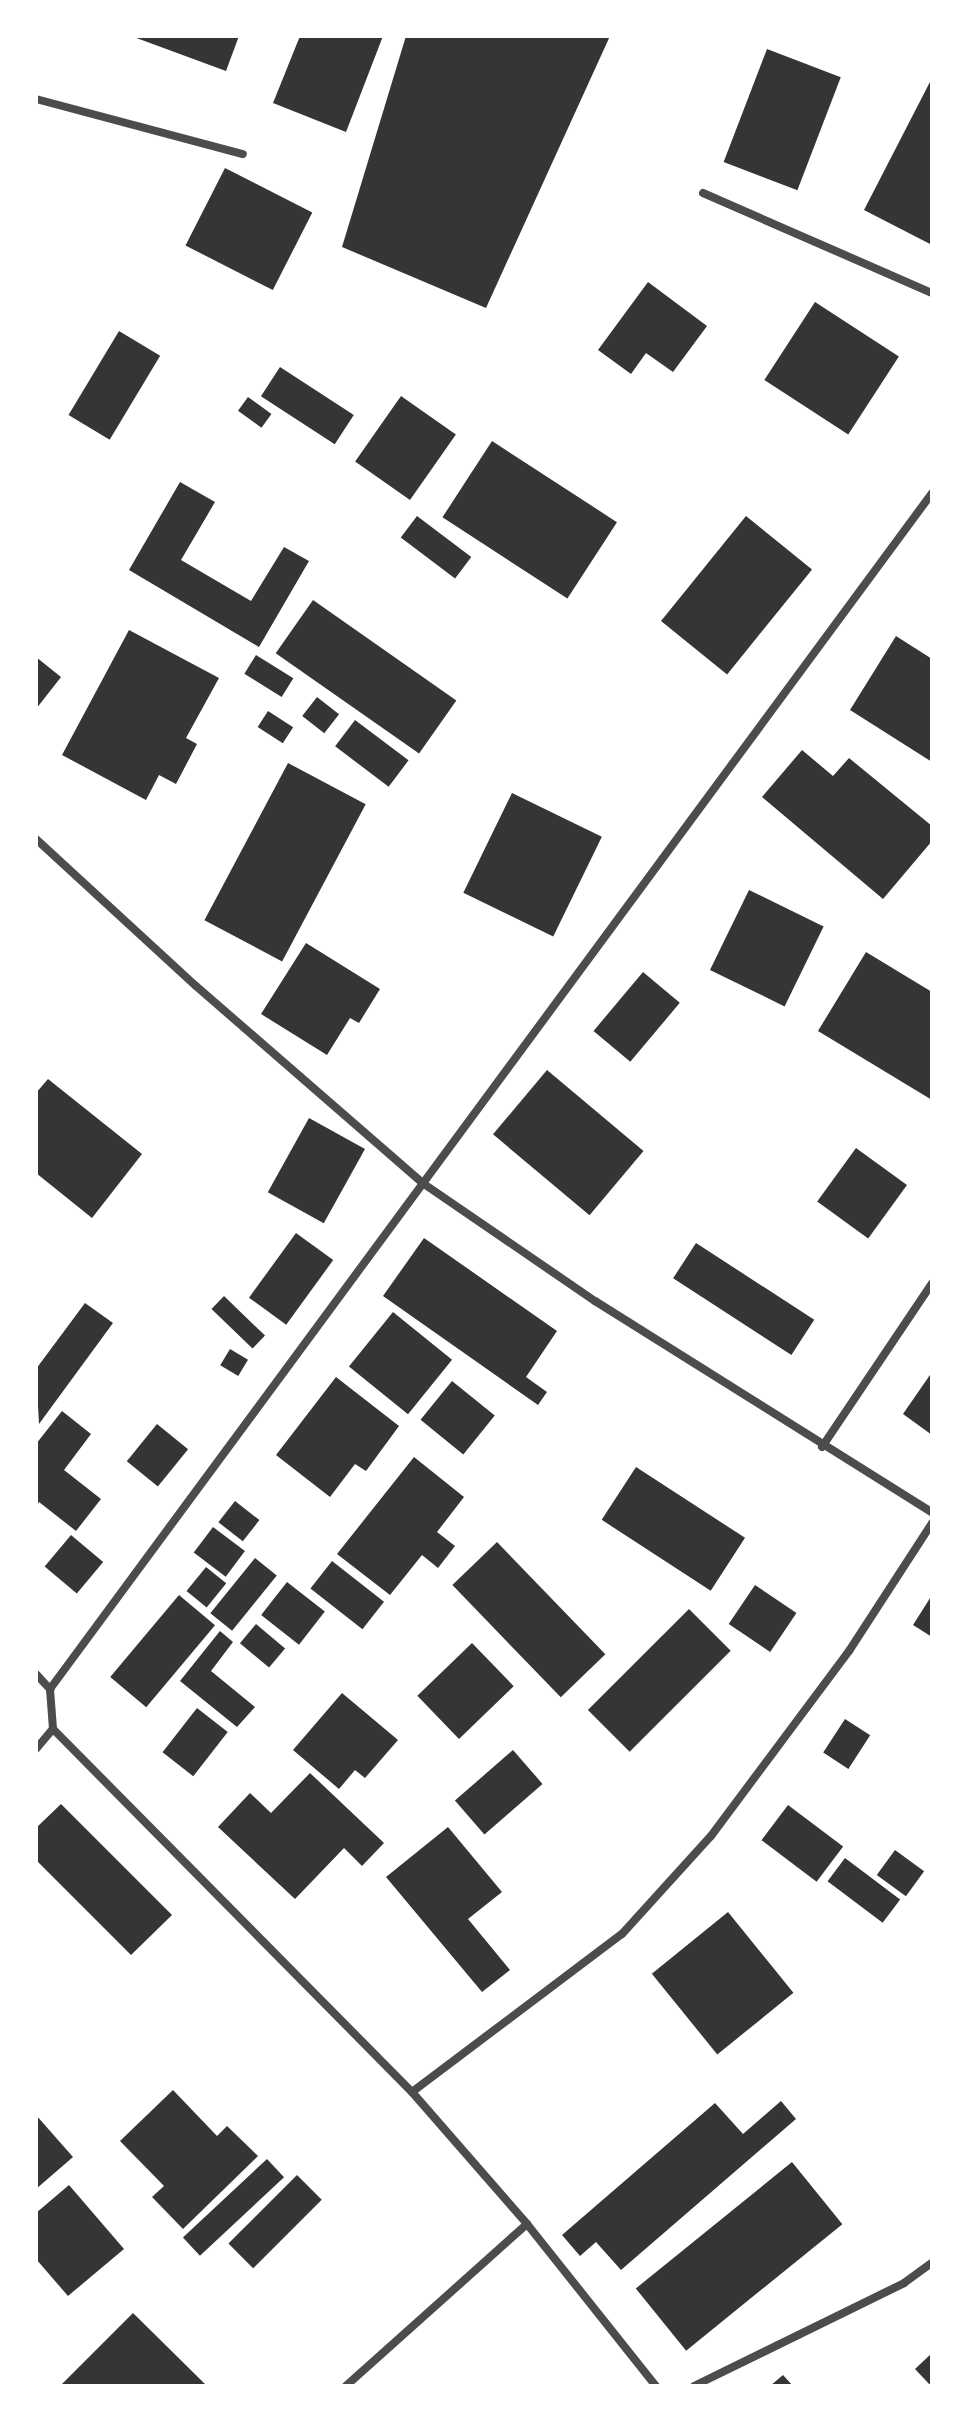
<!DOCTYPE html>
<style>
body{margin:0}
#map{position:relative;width:968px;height:2422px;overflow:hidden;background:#fff;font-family:"Asap Condensed",sans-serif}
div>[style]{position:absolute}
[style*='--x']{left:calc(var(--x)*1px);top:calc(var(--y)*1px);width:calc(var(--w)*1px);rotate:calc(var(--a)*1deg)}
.building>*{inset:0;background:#353535;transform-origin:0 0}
.minor>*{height:8px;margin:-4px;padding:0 4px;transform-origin:4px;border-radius:4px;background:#4c4c4c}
span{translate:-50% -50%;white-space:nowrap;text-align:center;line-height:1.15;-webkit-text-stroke:8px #fff;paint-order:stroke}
.frame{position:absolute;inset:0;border:38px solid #fff;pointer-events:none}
</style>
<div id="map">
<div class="building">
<i style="clip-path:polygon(131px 36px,239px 36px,226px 71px)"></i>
<i style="clip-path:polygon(300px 36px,383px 36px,346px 132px,273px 103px)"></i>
<i style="clip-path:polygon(406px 36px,610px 36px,486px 308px,342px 247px)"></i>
<i style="left:767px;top:49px;width:79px;height:121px;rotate:21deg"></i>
<i style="clip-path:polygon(932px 78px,932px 245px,864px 210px)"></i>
<i style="left:225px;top:168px;width:98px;height:87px;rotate:27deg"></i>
<i style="clip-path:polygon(648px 282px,707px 326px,673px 372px,646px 353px,631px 374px,598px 350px)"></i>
<i style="left:815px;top:302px;width:100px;height:93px;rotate:33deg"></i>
<i style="left:119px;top:331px;width:48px;height:98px;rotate:31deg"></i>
<i style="left:280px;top:367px;width:88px;height:35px;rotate:33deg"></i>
<i style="left:401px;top:396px;width:67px;height:80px;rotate:35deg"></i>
<i style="left:248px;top:397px;width:29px;height:17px;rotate:36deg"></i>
<i style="left:492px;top:441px;width:149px;height:91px;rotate:33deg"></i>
<i style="clip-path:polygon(180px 482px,215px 502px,181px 560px,251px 601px,284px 547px,309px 561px,259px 647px,129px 570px)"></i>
<i style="left:417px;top:516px;width:68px;height:27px;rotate:37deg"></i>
<i style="left:746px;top:516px;width:85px;height:135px;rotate:39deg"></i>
<i style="left:313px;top:600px;width:175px;height:65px;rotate:35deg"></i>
<i style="clip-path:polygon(129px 630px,219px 678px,186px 738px,197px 744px,176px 784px,159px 775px,146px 800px,62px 755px)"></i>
<i style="clip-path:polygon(896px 636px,932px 659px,932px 762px,850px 710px)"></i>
<i style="left:256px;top:655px;width:44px;height:22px;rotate:32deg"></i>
<i style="clip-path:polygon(36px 657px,61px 677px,36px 709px)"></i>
<i style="left:317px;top:697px;width:28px;height:24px;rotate:38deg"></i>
<i style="left:268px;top:711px;width:30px;height:19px;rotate:33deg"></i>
<i style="left:355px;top:720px;width:67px;height:33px;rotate:37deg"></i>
<i style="clip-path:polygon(802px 750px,833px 776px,849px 758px,932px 826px,932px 841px,883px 899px,762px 797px)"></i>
<i style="left:288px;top:763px;width:88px;height:178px;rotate:28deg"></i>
<i style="left:512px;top:793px;width:100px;height:111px;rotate:26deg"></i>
<i style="left:749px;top:890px;width:83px;height:89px;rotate:26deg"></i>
<i style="clip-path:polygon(306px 943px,380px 989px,359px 1023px,350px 1018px,327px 1055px,261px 1014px)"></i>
<i style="clip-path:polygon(866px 952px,932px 992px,932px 1100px,818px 1031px)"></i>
<i style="left:643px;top:972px;width:48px;height:77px;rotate:40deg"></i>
<i style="left:547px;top:1070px;width:126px;height:84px;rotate:40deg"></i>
<i style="clip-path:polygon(48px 1079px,142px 1154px,92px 1218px,36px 1173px,36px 1093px)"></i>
<i style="left:309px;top:1118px;width:64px;height:85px;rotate:29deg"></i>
<i style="left:856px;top:1148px;width:63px;height:66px;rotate:36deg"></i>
<i style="left:296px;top:1233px;width:46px;height:80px;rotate:36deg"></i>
<i style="clip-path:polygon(424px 1238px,557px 1331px,526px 1377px,547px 1392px,538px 1405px,383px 1296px)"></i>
<i style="left:696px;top:1243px;width:141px;height:42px;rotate:33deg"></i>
<i style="left:224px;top:1296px;width:57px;height:18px;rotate:44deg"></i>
<i style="clip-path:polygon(85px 1303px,113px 1323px,39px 1424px,36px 1369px)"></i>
<i style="left:393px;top:1312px;width:76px;height:70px;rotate:39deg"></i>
<i style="left:230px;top:1349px;width:21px;height:19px;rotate:31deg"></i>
<i style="clip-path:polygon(932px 1372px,932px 1435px,903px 1414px)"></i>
<i style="clip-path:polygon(336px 1377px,399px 1426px,366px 1471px,355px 1464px,330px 1497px,276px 1455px)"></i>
<i style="left:452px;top:1381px;width:55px;height:50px;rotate:39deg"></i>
<i style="clip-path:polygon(62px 1411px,91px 1434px,64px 1470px,101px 1499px,76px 1531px,39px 1502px,36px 1507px,36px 1444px)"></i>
<i style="left:157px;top:1424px;width:40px;height:48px;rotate:39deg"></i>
<i style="clip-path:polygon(414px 1457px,464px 1497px,437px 1532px,455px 1546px,438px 1568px,422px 1555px,390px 1595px,337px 1554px)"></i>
<i style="left:636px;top:1467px;width:130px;height:63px;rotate:33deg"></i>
<i style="left:235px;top:1501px;width:31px;height:27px;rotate:38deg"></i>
<i style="left:213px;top:1527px;width:40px;height:32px;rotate:37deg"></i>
<i style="left:71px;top:1535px;width:42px;height:41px;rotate:40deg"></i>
<i style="left:497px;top:1542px;width:156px;height:62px;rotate:46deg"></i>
<i style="left:255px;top:1558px;width:28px;height:71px;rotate:39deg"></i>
<i style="left:332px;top:1561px;width:66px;height:35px;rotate:38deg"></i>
<i style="left:206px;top:1567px;width:26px;height:31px;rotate:39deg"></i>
<i style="left:287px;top:1582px;width:48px;height:42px;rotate:38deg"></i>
<i style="left:755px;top:1585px;width:50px;height:47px;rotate:34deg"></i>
<i style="left:179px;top:1595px;width:47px;height:107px;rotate:40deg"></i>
<i style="clip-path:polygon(932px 1595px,932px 1637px,913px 1625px)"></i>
<i style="left:689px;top:1609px;width:59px;height:143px;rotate:45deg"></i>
<i style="left:256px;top:1624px;width:38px;height:25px;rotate:40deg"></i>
<i style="clip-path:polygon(220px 1631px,233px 1642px,211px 1671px,255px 1707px,237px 1727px,180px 1681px)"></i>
<i style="left:472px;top:1643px;width:60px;height:76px;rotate:46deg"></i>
<i style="clip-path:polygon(342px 1693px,398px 1740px,365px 1778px,355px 1770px,339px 1789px,293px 1750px)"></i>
<i style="left:197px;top:1708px;width:39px;height:56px;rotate:38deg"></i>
<i style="left:845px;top:1719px;width:30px;height:40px;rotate:33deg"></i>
<i style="left:513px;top:1750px;width:45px;height:77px;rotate:49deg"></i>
<i style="clip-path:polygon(310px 1773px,384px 1843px,362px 1866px,344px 1848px,295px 1899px,218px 1827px,250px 1793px,271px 1813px)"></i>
<i style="clip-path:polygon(61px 1804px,172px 1915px,131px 1955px,36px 1860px,36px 1828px)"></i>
<i style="left:788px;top:1805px;width:69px;height:44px;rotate:37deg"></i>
<i style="clip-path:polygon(448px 1827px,502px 1892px,468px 1919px,510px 1970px,482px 1992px,386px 1877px)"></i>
<i style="left:895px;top:1850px;width:36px;height:31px;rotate:36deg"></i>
<i style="left:845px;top:1858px;width:69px;height:29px;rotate:37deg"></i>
<i style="left:728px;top:1912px;width:104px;height:98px;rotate:51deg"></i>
<i style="clip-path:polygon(173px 2090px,217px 2136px,227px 2126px,258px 2156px,183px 2229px,152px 2197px,164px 2186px,120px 2141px)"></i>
<i style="clip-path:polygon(781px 2101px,796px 2119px,621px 2270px,596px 2242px,580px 2256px,562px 2235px,715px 2103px,743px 2134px)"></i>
<i style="clip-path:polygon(36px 2115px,73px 2157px,36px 2189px)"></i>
<i style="left:267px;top:2159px;width:25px;height:115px;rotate:47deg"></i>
<i style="left:792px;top:2162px;width:80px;height:201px;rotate:51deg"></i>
<i style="left:297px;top:2175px;width:35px;height:97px;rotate:45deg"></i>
<i style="clip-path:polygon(69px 2185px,124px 2249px,68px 2296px,36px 2259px,36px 2213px)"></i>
<i style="clip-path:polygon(133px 2313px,207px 2386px,60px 2386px)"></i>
<i style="clip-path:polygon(932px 2353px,932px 2386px,931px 2386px,915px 2369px)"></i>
<i style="clip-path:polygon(783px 2375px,793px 2386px,770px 2386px)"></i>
</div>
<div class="minor">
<i style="--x:36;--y:99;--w:214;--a:14.9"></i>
<i style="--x:703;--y:193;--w:250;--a:23.6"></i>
<i style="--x:36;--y:839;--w:217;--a:42.6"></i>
<i style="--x:196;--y:986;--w:302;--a:41"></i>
<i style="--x:424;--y:1184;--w:207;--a:34.4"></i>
<i style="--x:595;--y:1301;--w:398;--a:32.1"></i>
<i style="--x:822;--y:1447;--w:197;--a:-56.1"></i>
<i style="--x:36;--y:1674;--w:21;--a:47"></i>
<i style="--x:50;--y:1689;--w:40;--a:85.7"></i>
<i style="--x:53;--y:1729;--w:511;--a:45.32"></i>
<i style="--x:412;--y:2092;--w:175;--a:48.9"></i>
<i style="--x:527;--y:2224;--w:243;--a:138.2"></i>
<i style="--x:50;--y:1689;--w:1486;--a:-53.59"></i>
<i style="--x:36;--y:1749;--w:26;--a:-50"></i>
<i style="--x:412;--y:2092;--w:263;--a:-37"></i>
<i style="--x:622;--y:1934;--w:132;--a:-47.8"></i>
<i style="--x:711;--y:1836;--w:231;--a:-53.3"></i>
<i style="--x:849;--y:1651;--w:153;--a:-57"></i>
<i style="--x:527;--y:2224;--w:207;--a:51.5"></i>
<i style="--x:694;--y:2386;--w:234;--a:-26.1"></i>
<i style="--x:904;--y:2283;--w:34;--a:-36"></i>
</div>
<div class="frame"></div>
</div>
